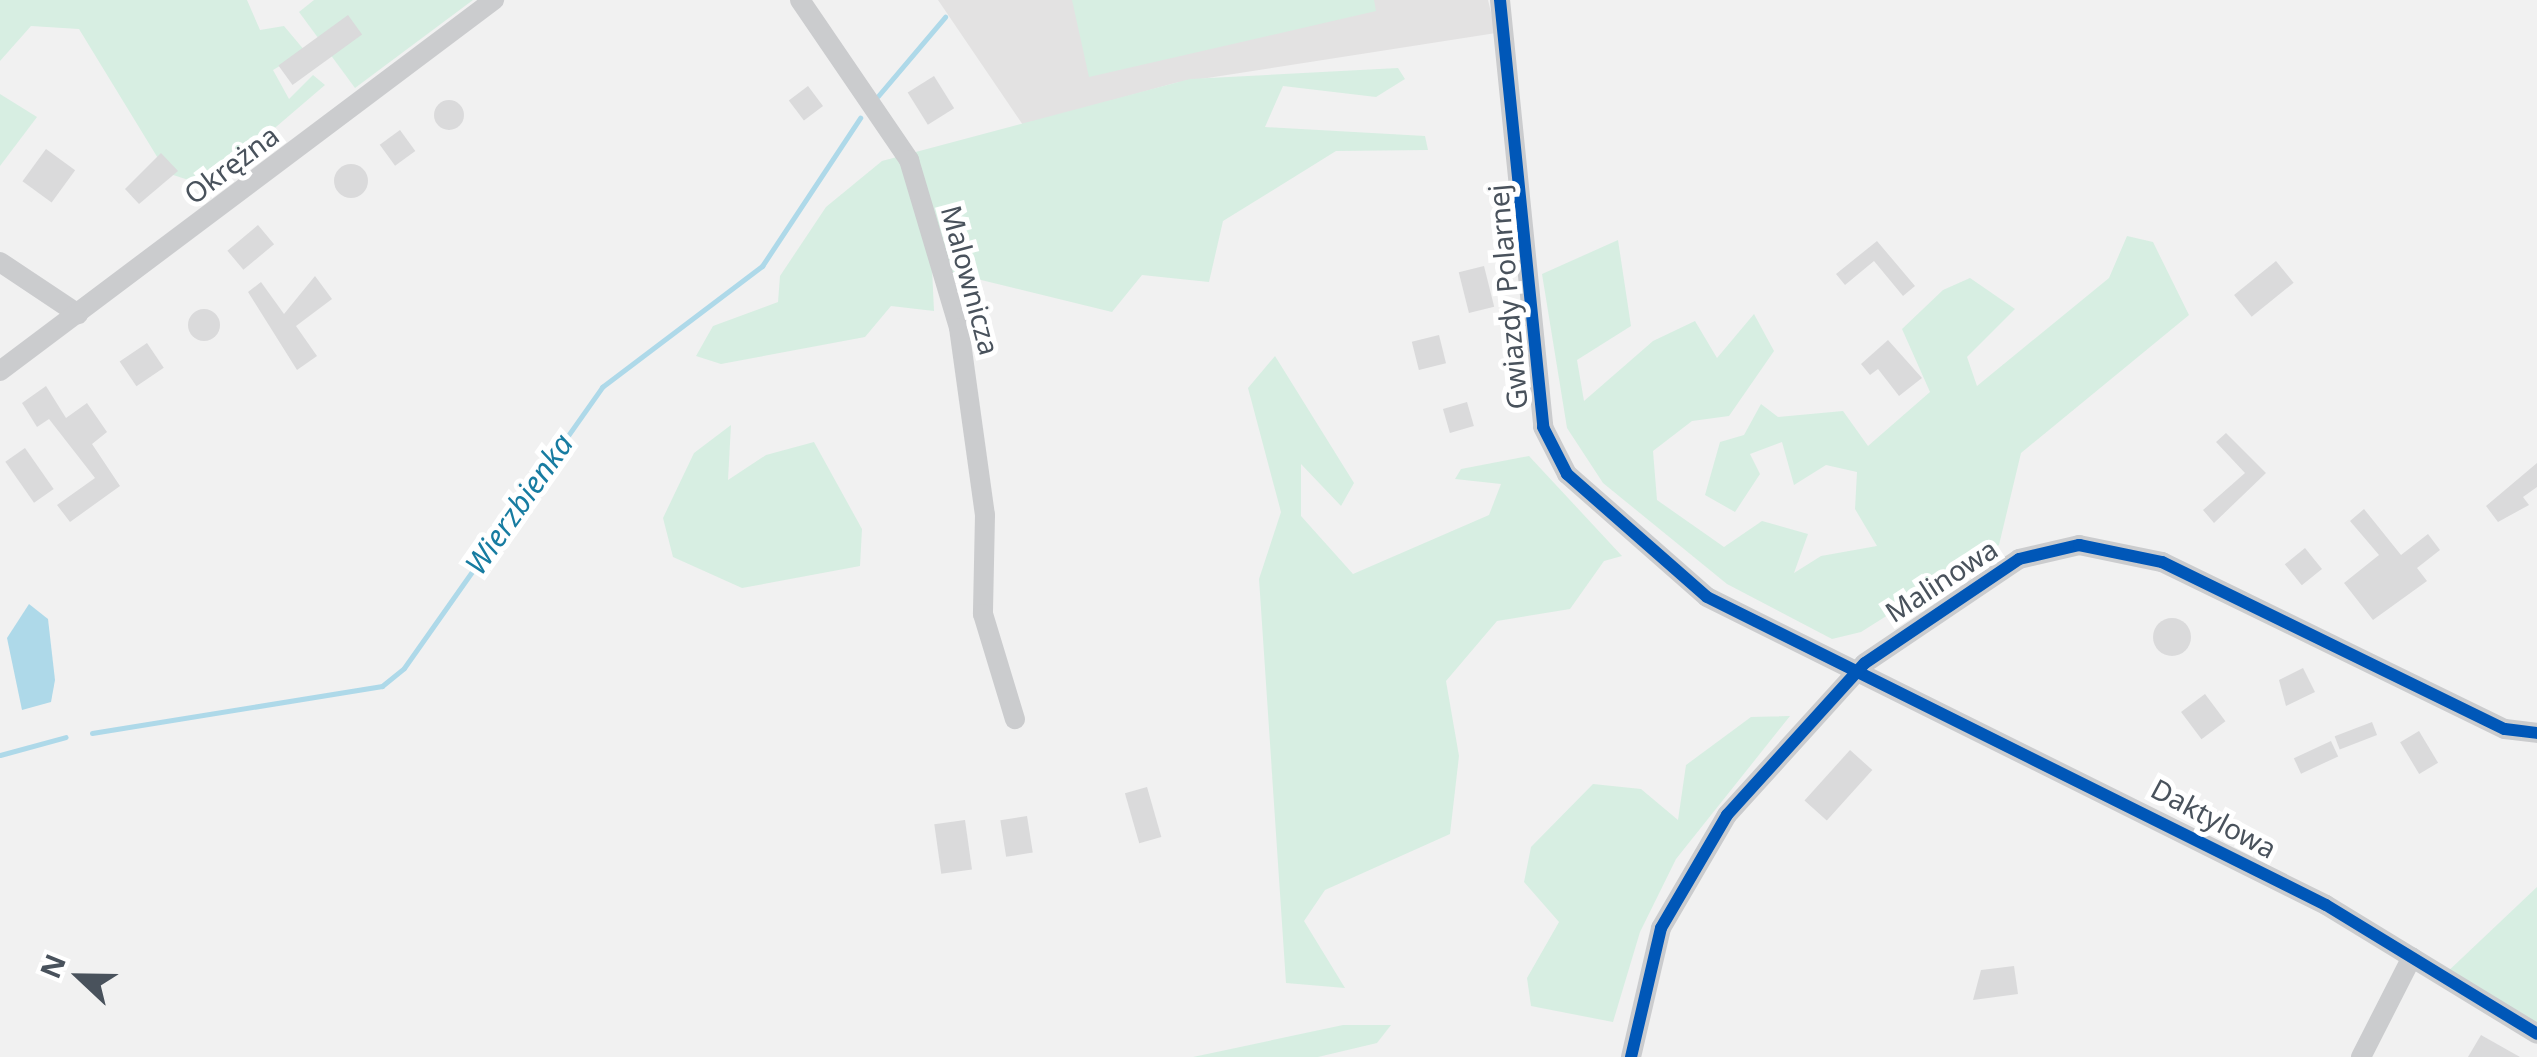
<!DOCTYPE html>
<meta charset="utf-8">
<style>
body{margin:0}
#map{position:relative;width:2537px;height:1057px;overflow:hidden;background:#f1f1f1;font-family:"Noto Sans",sans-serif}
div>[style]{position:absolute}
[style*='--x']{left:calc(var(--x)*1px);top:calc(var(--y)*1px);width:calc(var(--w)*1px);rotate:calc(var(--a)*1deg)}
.education>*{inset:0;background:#e3e2e2}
.green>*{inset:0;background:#d7eee2}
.water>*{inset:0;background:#aed9e9}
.stream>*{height:5px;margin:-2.5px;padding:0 2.5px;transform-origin:2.5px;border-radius:2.5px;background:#aed9e9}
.building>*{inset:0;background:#dadadb;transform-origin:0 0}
.round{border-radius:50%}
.minor>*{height:20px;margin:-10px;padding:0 10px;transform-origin:10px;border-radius:10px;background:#cbccce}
.cycleway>*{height:12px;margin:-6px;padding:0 6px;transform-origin:6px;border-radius:6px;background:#0057b8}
span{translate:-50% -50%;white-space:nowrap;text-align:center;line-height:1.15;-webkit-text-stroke:10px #fff;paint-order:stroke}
.street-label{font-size:28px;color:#49525c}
.water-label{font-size:30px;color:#177ca1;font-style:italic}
.north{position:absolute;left:30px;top:927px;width:100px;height:100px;-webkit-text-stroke:8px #fff;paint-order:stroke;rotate:292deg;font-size:28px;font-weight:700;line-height:40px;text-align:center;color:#49525c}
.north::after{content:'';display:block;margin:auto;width:35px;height:45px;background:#49525c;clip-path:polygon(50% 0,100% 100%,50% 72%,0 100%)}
</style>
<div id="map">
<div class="education">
<i style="clip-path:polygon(938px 0,1488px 0,1496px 33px,1175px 83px,1023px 125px)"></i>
</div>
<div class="green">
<i style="clip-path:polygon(0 0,247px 0,260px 30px,284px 26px,305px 51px,273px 70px,289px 99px,313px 75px,325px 85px,207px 186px,167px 173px,79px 29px,31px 26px,0 61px)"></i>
<i style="clip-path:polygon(314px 0,473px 0,355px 88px,299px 12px)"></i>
<i style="clip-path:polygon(1072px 0,1374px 0,1376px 11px,1089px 77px)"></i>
<i style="clip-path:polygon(1398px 68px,1405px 79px,1376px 97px,1283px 86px,1265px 127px,1425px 136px,1428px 150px,1336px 151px,1223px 221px,1209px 282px,1142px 275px,1112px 312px,932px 268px,934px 311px,891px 306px,865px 337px,721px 364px,696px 356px,713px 326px,778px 302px,780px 276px,826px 207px,882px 161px,1190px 79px)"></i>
<i style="clip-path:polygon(0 94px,37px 117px,0 166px)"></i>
<i style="clip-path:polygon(2127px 236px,2153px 242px,2189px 315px,2021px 453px,1999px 545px,1861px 632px,1832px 639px,1727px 584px,1603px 483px,1567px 428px,1542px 274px,1618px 240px,1631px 326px,1577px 360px,1584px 401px,1653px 341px,1695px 321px,1717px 358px,1754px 314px,1774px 351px,1729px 416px,1692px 421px,1653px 451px,1657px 500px,1724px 547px,1762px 521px,1808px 534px,1794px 573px,1821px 556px,1877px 546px,1855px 509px,1857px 472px,1826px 465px,1794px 485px,1782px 442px,1750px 454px,1760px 474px,1735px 512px,1705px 495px,1720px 442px,1744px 435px,1761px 404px,1778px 417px,1843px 411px,1868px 446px,1930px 392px,1902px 329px,1943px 290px,1970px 278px,2015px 309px,1967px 357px,1977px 386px,2109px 278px)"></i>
<i style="clip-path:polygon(1275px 356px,1354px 483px,1341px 506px,1301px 464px,1301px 516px,1353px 574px,1489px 515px,1501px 484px,1455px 479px,1461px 469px,1529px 456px,1622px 556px,1604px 561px,1570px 609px,1497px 621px,1446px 681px,1459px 756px,1450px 834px,1325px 890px,1304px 921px,1345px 988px,1286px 983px,1259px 579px,1281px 512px,1248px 388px)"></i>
<i style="clip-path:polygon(731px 425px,728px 480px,766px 455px,814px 442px,862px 529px,860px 566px,742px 588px,673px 557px,663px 518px,694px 453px)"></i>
<i style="clip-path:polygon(1790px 716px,1676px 859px,1640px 932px,1613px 1022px,1531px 1006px,1527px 978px,1559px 922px,1524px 882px,1531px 847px,1593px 784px,1641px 789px,1678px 820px,1686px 765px,1751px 717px)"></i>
<i style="clip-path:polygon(2537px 887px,2537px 1030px,2443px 976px)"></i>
<i style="clip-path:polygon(1343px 1025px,1391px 1025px,1377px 1043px,1318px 1057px,1193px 1057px)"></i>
</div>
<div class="water">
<i style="clip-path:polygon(29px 604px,48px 619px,55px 680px,51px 702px,22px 710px,7px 638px)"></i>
</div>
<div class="stream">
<i style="--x:878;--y:96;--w:104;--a:-49.7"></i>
<i style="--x:92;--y:733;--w:294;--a:-9.2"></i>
<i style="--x:382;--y:686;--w:28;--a:-39"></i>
<i style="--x:404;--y:668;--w:344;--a:-54.8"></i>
<i style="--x:602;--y:387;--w:201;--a:-37.1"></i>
<i style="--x:762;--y:266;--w:178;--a:-56.5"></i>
<i style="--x:0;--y:755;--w:68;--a:-15.3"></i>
</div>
<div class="building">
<i style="left:348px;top:15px;width:24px;height:86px;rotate:54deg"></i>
<i style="left:934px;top:76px;width:38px;height:31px;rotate:58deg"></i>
<i style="left:808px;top:86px;width:25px;height:24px;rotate:53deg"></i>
<i class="round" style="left:434px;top:100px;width:30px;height:30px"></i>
<i style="left:400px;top:130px;width:26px;height:25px;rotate:54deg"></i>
<i style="left:46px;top:149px;width:36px;height:40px;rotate:36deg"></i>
<i style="clip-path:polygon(161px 153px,178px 171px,139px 204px,125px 189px)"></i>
<i class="round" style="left:334px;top:164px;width:34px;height:34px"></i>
<i style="left:258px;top:225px;width:25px;height:40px;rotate:50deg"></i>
<i style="clip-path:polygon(1877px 241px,1915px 286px,1903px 296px,1874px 261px,1845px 285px,1836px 274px)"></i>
<i style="left:2276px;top:261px;width:28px;height:54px;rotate:51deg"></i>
<i style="left:1484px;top:266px;width:42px;height:26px;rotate:76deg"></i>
<i style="clip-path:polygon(315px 276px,332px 299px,296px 326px,317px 356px,297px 370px,248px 292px,261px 282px,284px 314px)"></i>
<i class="round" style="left:188px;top:309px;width:32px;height:32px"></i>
<i style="left:1439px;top:335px;width:29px;height:28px;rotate:76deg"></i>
<i style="clip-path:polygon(1888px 340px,1922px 378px,1899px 396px,1878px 369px,1870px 375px,1861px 364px)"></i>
<i style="left:147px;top:343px;width:30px;height:33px;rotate:56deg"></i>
<i style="clip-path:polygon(46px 386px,66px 418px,87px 403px,107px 432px,92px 444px,120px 486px,70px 522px,57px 505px,95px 478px,49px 419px,37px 427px,22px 403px)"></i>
<i style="left:1467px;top:402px;width:25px;height:25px;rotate:74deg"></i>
<i style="clip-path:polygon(2226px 433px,2266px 473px,2214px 523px,2203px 510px,2245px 473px,2216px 442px)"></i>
<i style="left:25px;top:448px;width:50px;height:24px;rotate:55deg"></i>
<i style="clip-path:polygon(2537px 463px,2537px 487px,2523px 497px,2529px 505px,2498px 522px,2486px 506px)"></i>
<i style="clip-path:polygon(2364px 509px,2401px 555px,2428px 534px,2440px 550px,2417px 568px,2427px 581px,2373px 620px,2344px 583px,2379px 555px,2350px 521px)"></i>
<i style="left:2305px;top:548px;width:27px;height:26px;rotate:51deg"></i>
<i class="round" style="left:2153px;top:618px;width:38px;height:38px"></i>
<i style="clip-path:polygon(2303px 668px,2315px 692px,2286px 706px,2279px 680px)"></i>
<i style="left:2205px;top:694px;width:34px;height:30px;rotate:53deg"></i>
<i style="left:2372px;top:722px;width:14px;height:40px;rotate:69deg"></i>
<i style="left:2419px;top:731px;width:37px;height:22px;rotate:59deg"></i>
<i style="left:2331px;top:741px;width:17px;height:41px;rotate:65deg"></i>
<i style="left:1850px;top:750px;width:30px;height:68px;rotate:42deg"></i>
<i style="left:1147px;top:787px;width:52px;height:23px;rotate:74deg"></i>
<i style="left:1027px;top:816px;width:37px;height:27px;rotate:81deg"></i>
<i style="left:965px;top:820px;width:50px;height:31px;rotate:82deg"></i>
<i style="clip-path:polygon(2014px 966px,2018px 994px,1973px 1000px,1981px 970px)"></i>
<i style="clip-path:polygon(2481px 1035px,2520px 1057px,2468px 1057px)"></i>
</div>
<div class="minor">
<i style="--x:800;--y:0;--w:194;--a:55.7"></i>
<i style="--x:909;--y:160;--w:175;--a:73.4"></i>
<i style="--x:959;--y:328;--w:189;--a:82.1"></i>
<i style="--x:985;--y:515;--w:99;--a:91.2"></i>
<i style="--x:983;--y:614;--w:110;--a:73.1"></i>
<i style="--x:1500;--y:0;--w:429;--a:84.2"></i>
<i style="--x:1543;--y:427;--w:53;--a:62.9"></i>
<i style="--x:1567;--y:474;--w:186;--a:41.3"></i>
<i style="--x:1707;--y:597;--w:691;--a:26.45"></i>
<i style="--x:2326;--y:905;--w:247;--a:31.4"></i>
<i style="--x:0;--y:262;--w:94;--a:33.7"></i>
<i style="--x:0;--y:371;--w:618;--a:-36.91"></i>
<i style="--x:1631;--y:1057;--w:132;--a:-76.9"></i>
<i style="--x:1661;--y:928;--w:131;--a:-59.7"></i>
<i style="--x:1727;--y:815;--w:205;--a:-47.8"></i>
<i style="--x:1865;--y:663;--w:186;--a:-34"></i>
<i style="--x:2019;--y:559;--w:62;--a:-13.1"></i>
<i style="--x:2079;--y:545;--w:85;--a:11.6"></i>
<i style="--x:2162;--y:562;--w:381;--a:26"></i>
<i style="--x:2505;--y:729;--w:32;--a:7"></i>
<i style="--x:2361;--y:1057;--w:112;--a:-63"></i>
</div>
<div class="cycleway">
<i style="--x:1500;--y:0;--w:429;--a:84.2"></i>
<i style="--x:1543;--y:427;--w:53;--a:62.9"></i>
<i style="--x:1567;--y:474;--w:186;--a:41.3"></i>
<i style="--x:1707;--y:597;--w:691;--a:26.45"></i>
<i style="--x:2326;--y:905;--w:247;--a:31.4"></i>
<i style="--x:1631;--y:1057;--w:132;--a:-76.9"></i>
<i style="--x:1661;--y:928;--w:131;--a:-59.7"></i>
<i style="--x:1727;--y:815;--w:205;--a:-47.8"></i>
<i style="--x:1865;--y:663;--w:186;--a:-34"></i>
<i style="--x:2019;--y:559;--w:62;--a:-13.1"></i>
<i style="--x:2079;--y:545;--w:85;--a:11.6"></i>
<i style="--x:2162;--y:562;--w:381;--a:26"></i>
<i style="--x:2505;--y:729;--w:32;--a:7"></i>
</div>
<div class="street-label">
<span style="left:231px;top:164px;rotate:-37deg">Okrężna</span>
<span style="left:971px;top:280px;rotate:75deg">Malownicza</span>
<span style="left:1507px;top:297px;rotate:-95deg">Gwiazdy Polarnej</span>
<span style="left:1941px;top:580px;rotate:-33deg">Malinowa</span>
<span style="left:2214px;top:818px;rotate:28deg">Daktylowa</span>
</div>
<div class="water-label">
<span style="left:519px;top:504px;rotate:-55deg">Wierzbienka</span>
</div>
<div class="north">N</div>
</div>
